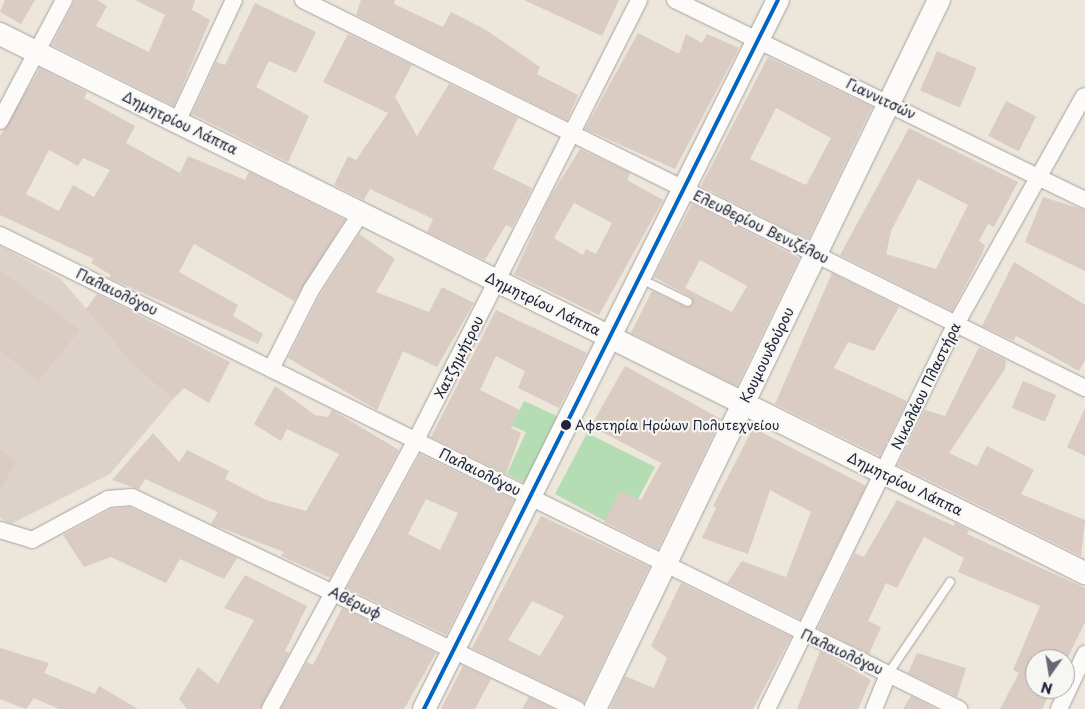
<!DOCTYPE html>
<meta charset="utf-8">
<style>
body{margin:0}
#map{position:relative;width:1085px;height:709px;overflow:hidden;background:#ece6db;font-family:"Playpen Sans",sans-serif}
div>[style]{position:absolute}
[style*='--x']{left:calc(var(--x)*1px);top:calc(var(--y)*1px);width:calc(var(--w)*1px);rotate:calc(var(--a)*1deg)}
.industrial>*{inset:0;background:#dcd2c9}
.green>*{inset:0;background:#b4ddb4}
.building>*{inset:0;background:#dacbc3;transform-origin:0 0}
.roads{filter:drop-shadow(0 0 1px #a6a29f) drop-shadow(0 0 1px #a6a29f)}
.lane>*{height:8px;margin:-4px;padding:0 4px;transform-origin:4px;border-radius:4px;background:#fcfbfa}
.street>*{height:16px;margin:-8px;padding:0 8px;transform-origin:8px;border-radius:8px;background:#fcfbfa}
.secondary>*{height:22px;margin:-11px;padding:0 11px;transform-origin:11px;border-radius:11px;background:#fcfbfa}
.bus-1>*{height:4px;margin:-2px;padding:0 2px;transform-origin:2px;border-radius:2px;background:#0065bd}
.dots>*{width:14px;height:14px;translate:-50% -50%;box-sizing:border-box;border:2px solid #f6f6f2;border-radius:50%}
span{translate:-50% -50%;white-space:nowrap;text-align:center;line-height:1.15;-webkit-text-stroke:4.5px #f6f6f2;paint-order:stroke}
.bus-label{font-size:13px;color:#22223b}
.left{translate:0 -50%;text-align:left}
.street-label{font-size:14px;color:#22223b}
.north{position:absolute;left:1025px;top:649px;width:50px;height:50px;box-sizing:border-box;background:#f6f6f2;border:1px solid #a1a1a9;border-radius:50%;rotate:193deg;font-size:14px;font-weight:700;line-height:20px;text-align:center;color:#22223b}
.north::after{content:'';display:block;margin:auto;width:18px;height:22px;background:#696773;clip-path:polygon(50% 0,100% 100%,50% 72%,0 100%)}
</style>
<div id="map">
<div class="industrial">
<i style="clip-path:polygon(0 246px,61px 279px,138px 370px,173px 399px,110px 474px,11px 524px,0 518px)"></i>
</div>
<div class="green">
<i style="clip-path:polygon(524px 401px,557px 416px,525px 483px,507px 474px,526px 432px,512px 426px)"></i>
<i style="clip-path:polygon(587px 433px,655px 467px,638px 499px,605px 521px,555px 494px)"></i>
</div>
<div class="building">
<i style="clip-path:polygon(5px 0,35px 0,21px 24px,0 12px)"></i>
<i style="clip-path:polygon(75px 0,97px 0,107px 6px,96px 26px,149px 52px,165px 15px,135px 0,195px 0,192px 10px,210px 20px,174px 106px,52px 45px)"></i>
<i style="clip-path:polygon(361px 0,395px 0,394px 4px,443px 27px,451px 12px,486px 30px,540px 67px,537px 74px,578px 95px,567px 120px,356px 15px)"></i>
<i style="clip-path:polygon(524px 0,619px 0,602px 36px)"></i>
<i style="clip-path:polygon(255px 3px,316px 32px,296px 73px,269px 61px,256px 87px,309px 116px,288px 162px,192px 114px,216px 62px,225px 65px)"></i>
<i style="clip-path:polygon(638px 33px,679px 54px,686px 34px,702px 43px,707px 34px,739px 48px,675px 169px,585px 129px)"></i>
<i style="clip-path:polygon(348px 34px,412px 65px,395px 97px,417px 136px,449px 84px,518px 118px,493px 169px,532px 188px,512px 228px,506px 225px,485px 260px,427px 232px,433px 219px,370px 189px,364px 200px,334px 185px,348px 156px,356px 160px,388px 113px,323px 82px)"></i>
<i style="left:937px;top:51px;width:43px;height:43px;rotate:23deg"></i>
<i style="clip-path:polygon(evenodd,768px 57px,872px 107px,808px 240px,701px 186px,768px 57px,776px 108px,831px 138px,806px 185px,750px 159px,776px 108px)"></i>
<i style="clip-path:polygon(evenodd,40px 68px,87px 92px,84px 98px,135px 126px,126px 143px,180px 173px,188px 156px,245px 180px,249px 172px,345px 220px,294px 301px,194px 244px,179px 272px,238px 305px,233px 316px,263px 334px,258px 344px,109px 278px,111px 275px,91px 263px,94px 259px,0 215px,0 136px,40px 68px,49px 150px,78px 166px,83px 158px,110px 170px,94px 197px,73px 185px,59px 211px,26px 194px,49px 150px)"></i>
<i style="left:1006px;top:101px;width:34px;height:39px;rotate:27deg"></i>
<i style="clip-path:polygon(evenodd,909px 128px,1018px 182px,994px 227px,988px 224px,979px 241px,985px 245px,982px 254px,952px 311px,840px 255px,909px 128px,918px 179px,968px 205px,936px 269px,886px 254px,891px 231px,918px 179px)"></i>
<i style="clip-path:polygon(evenodd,580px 149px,630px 173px,627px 180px,663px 200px,599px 315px,514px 274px,550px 197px,580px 149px,574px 203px,612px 223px,596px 254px,586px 249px,583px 255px,554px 238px,574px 203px)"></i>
<i style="clip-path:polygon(1043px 197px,1085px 210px,1085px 271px,1025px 242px)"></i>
<i style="clip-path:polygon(evenodd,692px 204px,799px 258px,737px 386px,631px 333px,652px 291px,686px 307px,693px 304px,691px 297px,654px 277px,692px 204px,700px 260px,747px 286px,732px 312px,685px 288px,700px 260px)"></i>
<i style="clip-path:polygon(359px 234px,395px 259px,376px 292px,429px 312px,442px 287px,474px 303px,437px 367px,403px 351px,377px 410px,288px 358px,320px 295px)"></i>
<i style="clip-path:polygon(1014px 262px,1085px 305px,1085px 360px,1079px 371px,1016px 336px,1014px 341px,982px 326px)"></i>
<i style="clip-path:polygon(0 270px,80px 330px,38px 381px,0 350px)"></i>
<i style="clip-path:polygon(832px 273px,899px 307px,874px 351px,848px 342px,834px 368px,907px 401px,880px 456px,775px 404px)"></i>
<i style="clip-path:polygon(97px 294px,230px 362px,209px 403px,184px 388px,173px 399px,137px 369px,86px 309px)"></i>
<i style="clip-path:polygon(496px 310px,587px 353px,559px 408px,518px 388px,525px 371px,496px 356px,480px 390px,520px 410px,511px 428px,521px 433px,506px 474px,431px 437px)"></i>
<i style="clip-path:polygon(979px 347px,1006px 360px,1005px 369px,949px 453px,977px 466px,987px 446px,1034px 470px,1021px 494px,1085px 520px,1081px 556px,898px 465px,925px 410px,945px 416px)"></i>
<i style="clip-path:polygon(625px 366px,721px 419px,658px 549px,604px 522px,620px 491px,641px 500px,661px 463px,591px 426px)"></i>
<i style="left:1023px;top:381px;width:36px;height:29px;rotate:23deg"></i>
<i style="clip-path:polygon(275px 386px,315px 415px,328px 417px,332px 410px,399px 450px,330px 578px,281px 556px,284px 552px,211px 524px,218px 512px,145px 479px,139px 489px,112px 480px,153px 433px,179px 462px,187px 450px,229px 471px,225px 479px,266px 500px,306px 511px,339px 454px,287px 429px,281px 441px,254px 424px)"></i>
<i style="clip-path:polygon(1085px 408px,1085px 456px,1067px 447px)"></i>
<i style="clip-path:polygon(753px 428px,866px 486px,800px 619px,727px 583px,742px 561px,786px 577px,811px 512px,770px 490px,748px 554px,702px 538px,716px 508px,713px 506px)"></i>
<i style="clip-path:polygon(0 450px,17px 460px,0 490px)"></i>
<i style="clip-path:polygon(evenodd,420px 454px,514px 500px,446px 635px,347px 588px,420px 454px,426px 499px,458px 513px,440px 550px,408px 534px,426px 499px)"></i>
<i style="clip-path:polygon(897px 500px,954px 526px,955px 523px,969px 530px,967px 534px,1085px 588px,1085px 622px,1067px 659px,1035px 659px,1035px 689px,1052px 689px,1042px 709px,1000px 709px,1019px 673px,1013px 670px,1040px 606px,958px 572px,964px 558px,924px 537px,897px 588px,886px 583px,868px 621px,881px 627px,869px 654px,818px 628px,855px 553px,864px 557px)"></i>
<i style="clip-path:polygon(129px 507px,170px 526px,237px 558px,224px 579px,180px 559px,166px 583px,111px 557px,84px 567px,63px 535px,111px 509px)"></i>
<i style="clip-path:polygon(evenodd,541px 516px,649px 567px,584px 702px,472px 648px,541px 516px,532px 601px,564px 616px,540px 656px,508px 640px,532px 601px)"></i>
<i style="clip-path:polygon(245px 575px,307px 606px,285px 651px,289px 653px,260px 709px,187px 709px,179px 699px,198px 667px,218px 684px,254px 620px,224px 608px)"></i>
<i style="clip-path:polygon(681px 583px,791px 637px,753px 709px,610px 709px,625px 676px,654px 688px,667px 658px,651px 646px)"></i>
<i style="clip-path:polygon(342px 608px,436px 653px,404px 709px,281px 709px,307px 662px,313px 665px)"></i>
<i style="clip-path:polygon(0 648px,49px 663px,44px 673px,95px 694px,99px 686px,138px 709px,59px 709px,34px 698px,26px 709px,0 699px)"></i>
<i style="clip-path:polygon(820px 651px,871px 680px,858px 709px,797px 709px)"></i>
<i style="clip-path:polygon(917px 653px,966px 668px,957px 697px,908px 673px)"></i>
<i style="clip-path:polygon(463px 666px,491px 679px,475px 709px,441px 709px)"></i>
<i style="clip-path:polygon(911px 696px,936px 709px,903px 709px)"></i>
<i style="clip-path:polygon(529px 697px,554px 709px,522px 709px)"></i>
</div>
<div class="roads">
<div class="lane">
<i style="--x:641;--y:279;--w:52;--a:26.1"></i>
<i style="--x:888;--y:674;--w:111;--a:-56"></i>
</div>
<div class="street">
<i style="--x:303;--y:0;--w:873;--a:26.39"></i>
<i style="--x:675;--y:0;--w:456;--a:26"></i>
<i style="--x:0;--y:121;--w:137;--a:-62.1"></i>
<i style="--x:177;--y:122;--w:135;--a:-65"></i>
<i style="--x:0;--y:235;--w:1070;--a:26.3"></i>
<i style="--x:271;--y:369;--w:89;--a:-63.1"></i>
<i style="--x:311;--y:290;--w:92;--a:-57"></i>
<i style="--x:0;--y:530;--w:34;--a:17"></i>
<i style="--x:32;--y:540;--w:86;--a:-28.3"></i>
<i style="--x:108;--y:499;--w:24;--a:-5"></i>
<i style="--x:132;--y:497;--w:493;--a:25.5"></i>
<i style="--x:270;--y:709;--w:306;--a:-61.5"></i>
<i style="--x:416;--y:440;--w:493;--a:-63.1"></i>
<i style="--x:767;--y:709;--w:429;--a:-63.9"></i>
<i style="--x:956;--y:324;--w:261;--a:-60.7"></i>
<i style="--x:874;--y:709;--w:38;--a:-68"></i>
<i style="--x:1059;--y:709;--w:61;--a:-64.7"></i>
</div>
<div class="secondary">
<i style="--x:0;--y:34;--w:1212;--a:26.42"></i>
<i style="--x:424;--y:709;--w:792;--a:-63.47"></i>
<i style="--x:595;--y:709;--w:788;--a:-64.12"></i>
</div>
</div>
<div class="bus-1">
<i style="--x:424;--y:709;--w:792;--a:-63.47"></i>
</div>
<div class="dots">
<i style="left:566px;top:425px;background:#22223b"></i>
</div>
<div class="bus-label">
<span class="left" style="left:575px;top:425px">Αφετηρία Ηρώων Πολυτεχνείου</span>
</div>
<div class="street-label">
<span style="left:881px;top:99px;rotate:26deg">Γιαννιτσών</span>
<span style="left:180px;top:123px;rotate:26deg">Δημητρίου Λάππα</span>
<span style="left:761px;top:227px;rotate:26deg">Ελευθερίου Βενιζέλου</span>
<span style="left:117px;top:292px;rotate:26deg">Παλαιολόγου</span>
<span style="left:543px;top:304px;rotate:26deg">Δημητρίου Λάππα</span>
<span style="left:767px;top:355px;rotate:-64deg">Κουμουνδούρου</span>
<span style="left:459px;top:357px;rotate:-63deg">Χατζημήτρου</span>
<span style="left:926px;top:386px;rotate:-64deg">Νικολάου Πλαστήρα</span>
<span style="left:480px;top:472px;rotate:26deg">Παλαιολόγου</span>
<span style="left:905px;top:484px;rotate:26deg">Δημητρίου Λάππα</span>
<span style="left:355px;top:603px;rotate:26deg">Αβέρωφ</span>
<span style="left:842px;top:652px;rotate:25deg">Παλαιολόγου</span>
</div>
<div class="north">N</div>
</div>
